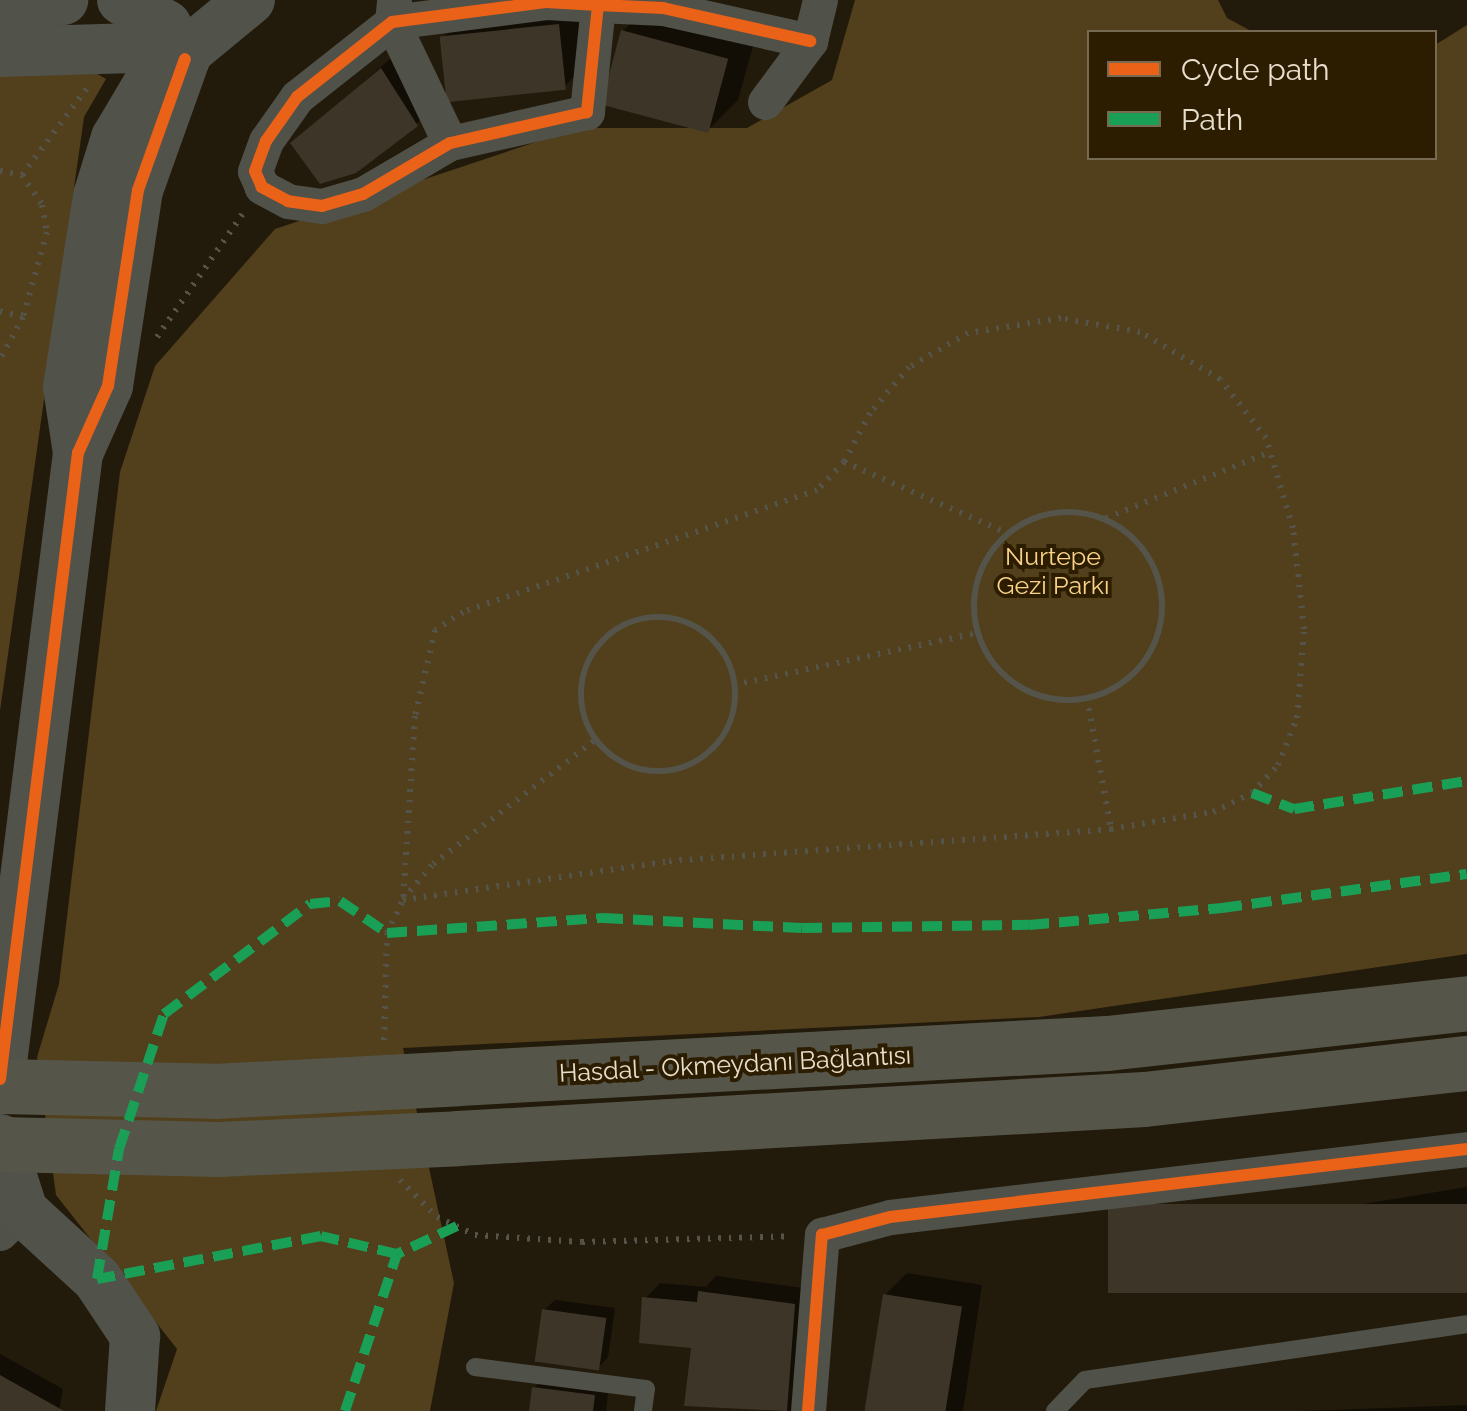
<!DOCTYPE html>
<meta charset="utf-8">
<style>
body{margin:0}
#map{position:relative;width:1467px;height:1411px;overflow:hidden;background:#221a0b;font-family:Raleway,sans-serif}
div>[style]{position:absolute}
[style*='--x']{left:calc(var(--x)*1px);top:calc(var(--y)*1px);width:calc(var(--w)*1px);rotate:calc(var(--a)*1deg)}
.green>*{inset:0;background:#523f1b}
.shadow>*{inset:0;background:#0007}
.building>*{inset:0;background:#3d3628;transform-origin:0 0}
.path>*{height:6px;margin-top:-3px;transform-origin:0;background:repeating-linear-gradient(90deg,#55544b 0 2.5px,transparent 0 10.5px)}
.path>.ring{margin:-3px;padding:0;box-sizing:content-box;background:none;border:6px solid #55544b;border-radius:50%}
.lane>*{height:18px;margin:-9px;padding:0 9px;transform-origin:9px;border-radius:9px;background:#505148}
.street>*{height:35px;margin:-17.5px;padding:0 17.5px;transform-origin:17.5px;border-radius:17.5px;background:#505148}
.secondary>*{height:50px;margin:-25px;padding:0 25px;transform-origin:25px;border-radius:25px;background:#515249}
.highway>*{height:55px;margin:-27.5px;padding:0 27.5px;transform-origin:27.5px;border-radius:27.5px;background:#555649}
.highway-bridge>*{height:55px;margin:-27.5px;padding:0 27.5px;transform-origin:27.5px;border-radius:27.5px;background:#555649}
.quiet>*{height:10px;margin-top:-5px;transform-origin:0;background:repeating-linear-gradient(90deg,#1a9f57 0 20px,transparent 0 30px)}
.cycleway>*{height:12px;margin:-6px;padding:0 6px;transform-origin:6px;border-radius:6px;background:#ea6118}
span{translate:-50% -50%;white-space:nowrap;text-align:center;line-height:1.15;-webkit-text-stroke:8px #2c1d01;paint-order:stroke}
.park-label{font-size:25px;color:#fad28a}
.street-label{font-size:25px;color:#e8decd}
.legend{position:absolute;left:1087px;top:30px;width:350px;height:130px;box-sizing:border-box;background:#2c1d01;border:2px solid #776a53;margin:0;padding:12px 18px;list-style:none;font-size:30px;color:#e8decd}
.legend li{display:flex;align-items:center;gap:20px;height:50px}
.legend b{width:50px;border:2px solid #776a53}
</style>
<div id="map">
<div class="green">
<i style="clip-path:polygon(855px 0,1218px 0,1227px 18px,1253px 32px,1090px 32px,1090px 158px,1434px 158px,1435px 45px,1467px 25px,1467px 954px,1039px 1017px,403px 1048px,454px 1283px,430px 1411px,156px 1411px,177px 1349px,56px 1195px,37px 1057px,59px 984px,120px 472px,155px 366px,275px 229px,578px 128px,747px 128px,832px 80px)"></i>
<i style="clip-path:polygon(0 61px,87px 68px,106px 79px,84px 117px,0 711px)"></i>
</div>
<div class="shadow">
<i style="clip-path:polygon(589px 0,595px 56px,564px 87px,443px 38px,474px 7px)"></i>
<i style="clip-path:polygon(654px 0,758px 28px,738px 100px,707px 131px,623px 31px)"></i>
<i style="clip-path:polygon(413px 39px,447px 93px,416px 124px,294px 143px)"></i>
<i style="clip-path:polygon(1467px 1187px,1467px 1291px,1115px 1262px,1137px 1241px)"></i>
<i style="clip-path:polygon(907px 1273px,982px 1285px,963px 1411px,867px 1411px,885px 1295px)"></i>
<i style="clip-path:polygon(716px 1276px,810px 1289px,801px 1401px,791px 1411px,687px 1404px,694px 1346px,645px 1299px,660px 1283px,706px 1287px)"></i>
<i style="clip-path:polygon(555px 1300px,615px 1308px,608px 1357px,598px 1368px,544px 1310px)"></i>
<i style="clip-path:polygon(0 1354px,63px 1389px,59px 1411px,0 1411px)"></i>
<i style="clip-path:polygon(551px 1372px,610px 1379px,606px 1411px,531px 1411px,534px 1388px)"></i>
<i style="clip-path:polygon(1467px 1405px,1467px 1411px,1302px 1411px)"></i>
</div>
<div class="building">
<i style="left:559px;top:24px;width:66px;height:120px;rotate:84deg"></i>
<i style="left:621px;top:30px;width:111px;height:77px;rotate:15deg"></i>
<i style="clip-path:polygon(381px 68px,418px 126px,356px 173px,320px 184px,290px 143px)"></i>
<i style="left:1467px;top:1204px;width:89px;height:359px;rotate:90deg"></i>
<i style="clip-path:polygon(698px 1291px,795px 1304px,787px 1411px,684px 1406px,691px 1348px,639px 1343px,642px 1297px,697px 1302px)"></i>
<i style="left:883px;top:1294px;width:80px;height:118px;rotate:9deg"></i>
<i style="left:542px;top:1309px;width:65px;height:53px;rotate:8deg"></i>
<i style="clip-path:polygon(0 1375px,64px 1411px,0 1411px)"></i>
<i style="clip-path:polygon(532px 1387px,595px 1395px,593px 1411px,529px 1411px)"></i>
</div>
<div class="path">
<i style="--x:0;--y:171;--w:22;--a:10"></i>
<i style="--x:22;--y:175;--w:36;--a:56"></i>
<i style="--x:42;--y:205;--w:27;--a:80"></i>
<i style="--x:47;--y:232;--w:88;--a:105.8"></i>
<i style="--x:23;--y:317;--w:48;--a:118.7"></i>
<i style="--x:22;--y:175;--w:109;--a:-53.2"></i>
<i style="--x:0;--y:311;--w:24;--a:15"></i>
<i style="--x:157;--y:337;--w:152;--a:-55.2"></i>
<i style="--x:844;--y:462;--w:178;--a:23.5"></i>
<i class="ring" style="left:974px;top:512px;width:182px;height:182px"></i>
<i style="--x:1106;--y:518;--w:177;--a:-21.9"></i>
<i class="ring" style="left:581px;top:617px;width:148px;height:148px"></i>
<i style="--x:734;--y:685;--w:248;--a:-12.1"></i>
<i style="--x:1087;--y:698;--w:133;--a:79.6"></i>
<i style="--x:403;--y:899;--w:46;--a:-49.4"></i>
<i style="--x:433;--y:864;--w:204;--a:-37.4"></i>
<i style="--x:384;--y:1040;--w:107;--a:-88.4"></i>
<i style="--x:387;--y:933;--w:37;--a:-64"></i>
<i style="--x:403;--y:900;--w:269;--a:-8.3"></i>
<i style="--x:669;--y:861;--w:443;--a:-4.1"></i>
<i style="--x:1111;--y:829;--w:103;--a:-9.5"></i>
<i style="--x:1213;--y:812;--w:43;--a:-26"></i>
<i style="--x:1252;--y:793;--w:38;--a:-47"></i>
<i style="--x:1278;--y:765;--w:51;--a:-68"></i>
<i style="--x:1297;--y:718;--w:89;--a:-85.5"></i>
<i style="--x:1304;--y:629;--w:102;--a:-96.2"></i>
<i style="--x:1293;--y:528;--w:94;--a:-106.7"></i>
<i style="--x:1266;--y:438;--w:75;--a:-127.9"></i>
<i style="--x:1220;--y:379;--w:93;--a:-149.6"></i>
<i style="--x:1140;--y:332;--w:80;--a:-170"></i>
<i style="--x:1061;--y:318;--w:94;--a:170.8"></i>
<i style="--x:968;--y:333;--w:68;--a:150"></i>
<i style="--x:909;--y:367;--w:60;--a:130.3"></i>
<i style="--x:870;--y:413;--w:55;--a:118"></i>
<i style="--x:844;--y:462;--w:39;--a:134"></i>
<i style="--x:817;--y:490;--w:374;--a:161"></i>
<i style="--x:463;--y:612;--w:33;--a:147"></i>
<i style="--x:435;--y:630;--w:88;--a:103.1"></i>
<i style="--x:415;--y:716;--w:184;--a:93.7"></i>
<i style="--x:400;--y:1180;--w:52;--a:45"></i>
<i style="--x:437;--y:1217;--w:42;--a:25.3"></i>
<i style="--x:475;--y:1235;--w:107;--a:3.7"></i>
<i style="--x:582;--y:1242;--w:210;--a:-1.6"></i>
</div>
<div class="lane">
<i style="--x:475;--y:1367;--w:172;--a:7.3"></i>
<i style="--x:646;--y:1389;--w:22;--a:98"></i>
<i style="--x:1055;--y:1411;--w:43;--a:-45.9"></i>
<i style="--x:1085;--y:1380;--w:386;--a:-8.3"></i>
</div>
<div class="street">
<i style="--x:598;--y:0;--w:5;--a:90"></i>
<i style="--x:598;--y:5;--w:108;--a:95.9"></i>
<i style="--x:587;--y:112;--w:140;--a:167.2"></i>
<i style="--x:450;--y:143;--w:101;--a:149.6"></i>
<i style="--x:363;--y:194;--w:43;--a:163.7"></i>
<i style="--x:322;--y:206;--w:34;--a:-172"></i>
<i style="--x:288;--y:201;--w:30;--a:-152"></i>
<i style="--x:262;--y:187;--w:17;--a:-114"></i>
<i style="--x:255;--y:171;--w:32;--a:-70"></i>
<i style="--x:266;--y:141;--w:54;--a:-54.8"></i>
<i style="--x:297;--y:97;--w:121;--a:-38.3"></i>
<i style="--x:392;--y:22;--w:155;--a:-7.4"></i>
<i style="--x:546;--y:2;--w:52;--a:3.3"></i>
<i style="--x:598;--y:5;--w:65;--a:2.6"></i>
<i style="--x:663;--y:8;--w:151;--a:12.7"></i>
<i style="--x:394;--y:2;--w:20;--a:96"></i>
<i style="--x:392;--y:22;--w:134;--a:64.4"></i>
<i style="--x:765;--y:102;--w:76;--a:-53.6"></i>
<i style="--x:810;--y:41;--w:42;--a:-76.3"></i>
<i style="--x:0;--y:1233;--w:32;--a:-44"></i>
<i style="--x:808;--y:1411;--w:177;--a:-85.5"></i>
<i style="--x:822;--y:1235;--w:70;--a:-14.8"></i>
<i style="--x:890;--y:1217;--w:581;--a:-6.72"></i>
</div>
<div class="secondary">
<i style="--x:122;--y:0;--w:51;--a:29.6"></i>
<i style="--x:166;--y:25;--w:39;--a:61"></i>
<i style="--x:0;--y:9;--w:64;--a:-8.1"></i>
<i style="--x:0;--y:52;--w:135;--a:-1.7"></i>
<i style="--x:135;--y:48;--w:51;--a:12.4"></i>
<i style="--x:78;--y:453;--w:67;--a:-98.6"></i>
<i style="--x:68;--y:387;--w:193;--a:-81.1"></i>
<i style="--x:98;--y:196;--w:61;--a:-72.8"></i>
<i style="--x:116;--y:138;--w:63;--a:-59.3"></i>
<i style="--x:148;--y:84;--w:132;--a:-39.5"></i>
<i style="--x:0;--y:1079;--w:631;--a:-82.9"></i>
<i style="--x:78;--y:453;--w:73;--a:-65.9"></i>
<i style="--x:108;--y:386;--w:198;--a:-81.3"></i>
<i style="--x:138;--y:190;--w:139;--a:-70.3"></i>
<i style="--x:0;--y:1139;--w:76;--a:72.3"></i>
<i style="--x:23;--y:1211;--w:100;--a:42.6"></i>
<i style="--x:97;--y:1279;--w:69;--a:56.3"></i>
<i style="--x:135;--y:1336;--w:75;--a:93.8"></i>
</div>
<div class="highway">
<i style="--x:458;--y:1078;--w:650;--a:-3.09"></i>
<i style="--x:1107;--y:1043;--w:362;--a:-6.3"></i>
<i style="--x:458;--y:1138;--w:687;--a:-3.25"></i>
<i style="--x:1144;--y:1099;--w:325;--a:-6.4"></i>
</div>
<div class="highway-bridge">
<i style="--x:0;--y:1086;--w:214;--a:1.3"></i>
<i style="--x:214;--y:1091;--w:244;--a:-3"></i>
<i style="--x:0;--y:1144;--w:219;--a:1.3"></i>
<i style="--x:219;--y:1149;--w:239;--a:-2.6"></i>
</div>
<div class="quiet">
<i style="--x:1252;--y:793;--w:45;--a:20.9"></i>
<i style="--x:1294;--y:809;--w:175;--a:-9.2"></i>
<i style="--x:457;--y:1226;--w:66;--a:155"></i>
<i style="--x:397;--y:1254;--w:78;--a:-166.7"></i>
<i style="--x:321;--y:1236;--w:228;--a:169.1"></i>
<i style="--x:97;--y:1279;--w:132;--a:-80.4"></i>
<i style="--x:119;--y:1149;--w:142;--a:-71.6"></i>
<i style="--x:164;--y:1014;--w:183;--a:-37"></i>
<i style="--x:310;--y:904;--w:30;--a:-6"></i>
<i style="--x:340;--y:901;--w:57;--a:34.2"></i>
<i style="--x:387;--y:933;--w:217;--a:-4"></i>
<i style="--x:603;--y:918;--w:199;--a:2.9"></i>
<i style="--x:802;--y:928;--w:227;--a:-0.8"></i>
<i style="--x:1029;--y:925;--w:194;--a:-5"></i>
<i style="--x:1222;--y:908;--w:247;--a:-7.9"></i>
<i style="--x:345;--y:1411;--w:165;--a:-71.7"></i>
</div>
<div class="cycleway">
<i style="--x:598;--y:0;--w:5;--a:90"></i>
<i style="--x:598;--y:5;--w:108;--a:95.9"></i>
<i style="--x:587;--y:112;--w:140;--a:167.2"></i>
<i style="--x:450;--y:143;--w:101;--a:149.6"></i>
<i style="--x:363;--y:194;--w:43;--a:163.7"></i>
<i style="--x:322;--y:206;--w:34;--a:-172"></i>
<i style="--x:288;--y:201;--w:30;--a:-152"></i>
<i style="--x:262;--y:187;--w:17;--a:-114"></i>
<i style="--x:255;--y:171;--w:32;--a:-70"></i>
<i style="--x:266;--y:141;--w:54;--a:-54.8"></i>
<i style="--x:297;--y:97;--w:121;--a:-38.3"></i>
<i style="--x:392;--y:22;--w:155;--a:-7.4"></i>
<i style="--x:546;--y:2;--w:52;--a:3.3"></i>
<i style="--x:598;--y:5;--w:65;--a:2.6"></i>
<i style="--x:663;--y:8;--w:151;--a:12.7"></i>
<i style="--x:0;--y:1079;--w:631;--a:-82.9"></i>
<i style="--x:78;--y:453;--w:73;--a:-65.9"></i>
<i style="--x:108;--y:386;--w:198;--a:-81.3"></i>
<i style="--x:138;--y:190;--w:139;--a:-70.3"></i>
<i style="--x:808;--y:1411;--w:177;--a:-85.5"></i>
<i style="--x:822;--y:1235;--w:70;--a:-14.8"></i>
<i style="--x:890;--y:1217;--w:581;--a:-6.72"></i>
</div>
<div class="park-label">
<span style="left:1053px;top:571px">Nurtepe<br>Gezi Parkı</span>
</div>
<div class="street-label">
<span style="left:735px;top:1064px;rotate:-3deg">Hasdal - Okmeydanı Bağlantısı</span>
</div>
<ul class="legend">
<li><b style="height:12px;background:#ea6118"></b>Cycle path</li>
<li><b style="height:12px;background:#1a9f57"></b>Path</li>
</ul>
</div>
